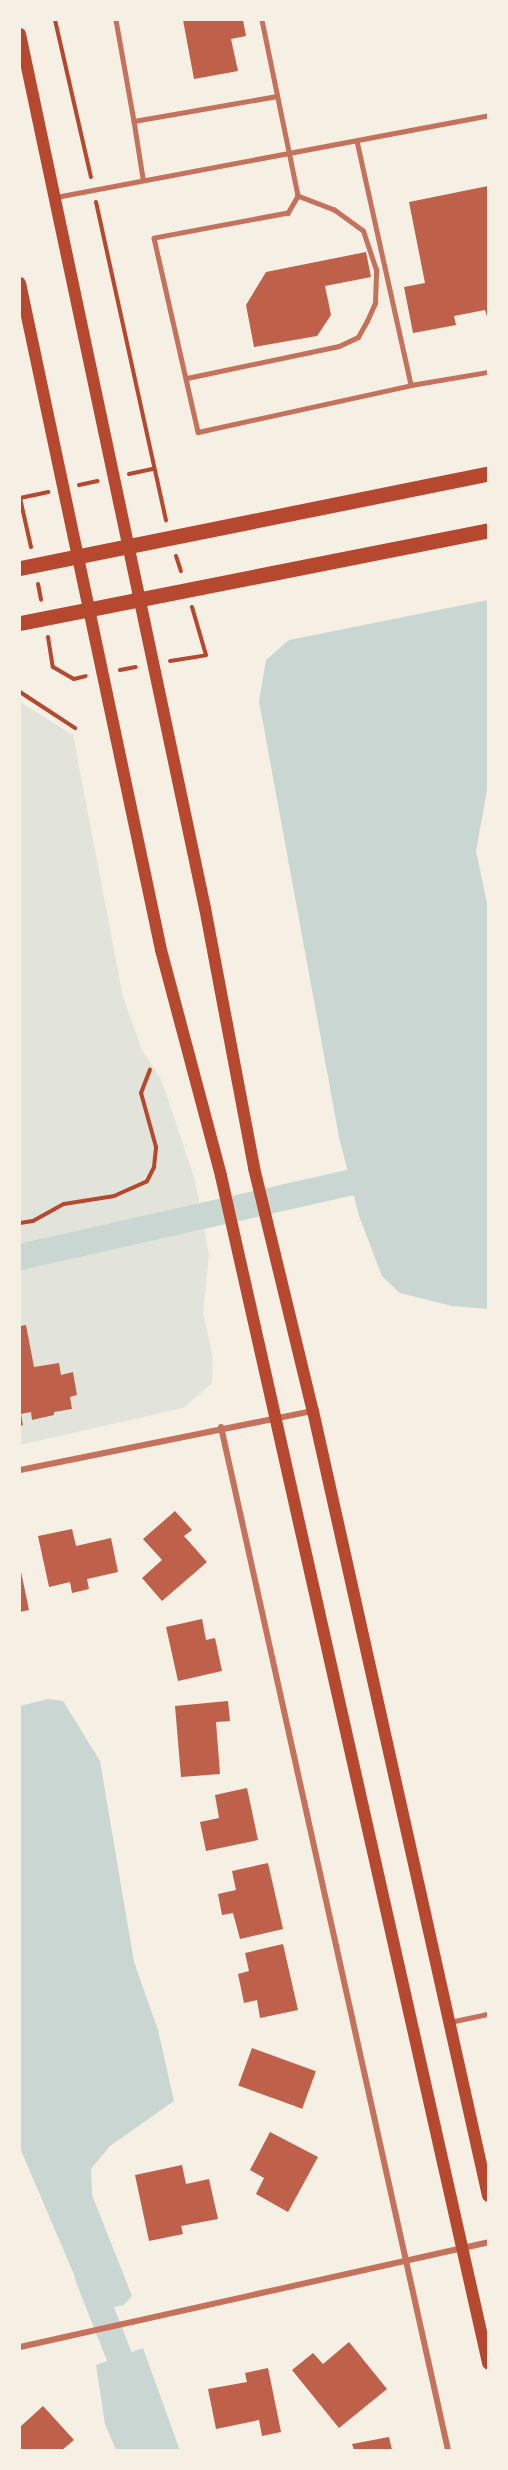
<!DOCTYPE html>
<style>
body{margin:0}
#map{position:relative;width:508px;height:2470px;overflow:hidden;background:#f6efe4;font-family:Arial,sans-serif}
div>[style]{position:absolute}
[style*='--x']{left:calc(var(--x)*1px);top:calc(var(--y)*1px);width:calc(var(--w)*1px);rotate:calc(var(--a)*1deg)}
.green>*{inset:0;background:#e2e4dc}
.water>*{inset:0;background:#c9d6d2}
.canal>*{height:26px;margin:-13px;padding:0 13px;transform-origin:13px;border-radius:13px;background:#c9d6d2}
.building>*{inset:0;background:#bf614a;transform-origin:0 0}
.path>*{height:4px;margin:-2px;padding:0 2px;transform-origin:2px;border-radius:2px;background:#b5482f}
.service>*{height:4.5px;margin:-2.25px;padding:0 2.25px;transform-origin:2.25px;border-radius:2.25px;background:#c5725c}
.minor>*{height:6px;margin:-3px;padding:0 3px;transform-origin:3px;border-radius:3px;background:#c5725c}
.secondary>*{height:12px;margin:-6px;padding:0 6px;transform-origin:6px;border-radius:6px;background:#b5482f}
.primary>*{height:15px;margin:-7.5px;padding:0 7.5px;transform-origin:7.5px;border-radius:7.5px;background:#b5482f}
span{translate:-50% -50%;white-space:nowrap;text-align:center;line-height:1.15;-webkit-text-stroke:6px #f6efe4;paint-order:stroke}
.frame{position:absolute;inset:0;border:21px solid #f6efe4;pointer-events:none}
</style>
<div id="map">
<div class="green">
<i style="clip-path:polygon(20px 702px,73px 735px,123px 997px,142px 1050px,161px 1079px,195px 1180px,209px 1255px,203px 1312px,213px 1358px,212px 1383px,183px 1408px,20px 1445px)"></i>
</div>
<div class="water">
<i style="clip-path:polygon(488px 600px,488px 785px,476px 851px,488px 908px,488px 1309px,452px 1306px,400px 1293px,382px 1276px,359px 1216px,339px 1137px,259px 701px,266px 660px,289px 640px)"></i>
<i style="clip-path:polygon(48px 1699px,63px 1701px,100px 1761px,134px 1962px,158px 2030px,174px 2101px,110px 2146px,91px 2169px,92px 2195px,132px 2296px,124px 2305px,90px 2312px,20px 2148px,20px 1706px)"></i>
<i style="clip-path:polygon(143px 2348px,179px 2448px,181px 2450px,116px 2450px,105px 2424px,96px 2365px)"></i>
</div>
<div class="canal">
<i style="--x:20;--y:1257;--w:374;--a:-12.7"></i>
<i style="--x:88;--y:2277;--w:186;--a:68.5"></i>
</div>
<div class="building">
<i style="clip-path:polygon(183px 20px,243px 20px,246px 36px,231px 39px,238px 71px,194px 79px)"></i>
<i style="clip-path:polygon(488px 186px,488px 320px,485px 310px,454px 316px,456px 325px,413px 333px,404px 287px,425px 283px,409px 202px)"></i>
<i style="clip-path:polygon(366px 252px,371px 277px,325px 286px,331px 315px,317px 336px,254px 347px,246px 305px,266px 272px)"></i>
<i style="clip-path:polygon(26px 1325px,34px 1367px,59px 1363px,61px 1375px,73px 1372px,77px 1395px,70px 1397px,72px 1409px,54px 1412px,54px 1415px,32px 1420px,31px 1412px,21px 1414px,23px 1425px,20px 1426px,20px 1326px)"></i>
<i style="clip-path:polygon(175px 1511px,192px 1530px,184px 1536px,207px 1562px,162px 1601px,142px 1578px,162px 1560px,143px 1539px)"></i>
<i style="clip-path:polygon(72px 1529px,76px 1546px,111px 1538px,118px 1572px,87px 1579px,89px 1589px,72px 1593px,70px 1582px,49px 1587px,38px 1536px)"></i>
<i style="clip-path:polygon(20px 1567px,29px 1610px,20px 1612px)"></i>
<i style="clip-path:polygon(202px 1619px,206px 1640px,215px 1638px,222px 1671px,178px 1681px,166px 1627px)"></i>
<i style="clip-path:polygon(228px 1701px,230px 1721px,216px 1722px,220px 1774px,181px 1777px,175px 1706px)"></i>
<i style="clip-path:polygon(247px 1788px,258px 1840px,206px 1851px,200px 1822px,219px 1818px,215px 1795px)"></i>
<i style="clip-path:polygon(268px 1863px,283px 1929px,240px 1939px,233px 1913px,222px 1915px,218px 1894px,236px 1890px,232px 1871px)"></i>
<i style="clip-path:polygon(283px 1944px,298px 2010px,260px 2018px,257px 2000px,244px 2003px,238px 1974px,249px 1971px,245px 1953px)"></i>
<i style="left:252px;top:2048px;width:68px;height:40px;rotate:20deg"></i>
<i style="clip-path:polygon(270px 2132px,318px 2157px,288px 2212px,256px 2194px,264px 2178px,250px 2170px)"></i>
<i style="clip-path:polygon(182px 2165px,186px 2184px,209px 2179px,218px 2219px,181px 2226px,183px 2234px,149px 2241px,135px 2175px)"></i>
<i style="clip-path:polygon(349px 2342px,387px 2389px,339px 2428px,292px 2370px,313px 2353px,323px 2364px)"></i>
<i style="clip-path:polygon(268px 2368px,281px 2432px,262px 2436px,259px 2420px,216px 2429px,208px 2389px,247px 2382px,245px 2373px)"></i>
<i style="clip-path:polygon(43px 2406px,74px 2440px,62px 2450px,20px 2450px,20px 2427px)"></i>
<i style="clip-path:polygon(389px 2437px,392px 2450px,354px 2450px,352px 2444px)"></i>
</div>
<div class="path">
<i style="--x:55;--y:20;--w:161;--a:77.1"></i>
<i style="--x:96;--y:202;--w:326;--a:77.6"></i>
<i style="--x:129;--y:474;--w:25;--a:-12"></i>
<i style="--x:79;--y:485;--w:19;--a:-12"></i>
<i style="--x:31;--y:547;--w:50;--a:-102.7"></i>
<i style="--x:20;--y:498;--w:29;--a:-12"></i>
<i style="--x:176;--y:556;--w:16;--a:72"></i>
<i style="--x:38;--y:584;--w:16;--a:79"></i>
<i style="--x:48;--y:637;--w:30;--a:81"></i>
<i style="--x:53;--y:667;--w:24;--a:30"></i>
<i style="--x:74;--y:679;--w:12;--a:-14"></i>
<i style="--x:170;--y:661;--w:36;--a:-9"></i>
<i style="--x:206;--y:655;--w:50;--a:-106.3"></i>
<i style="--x:120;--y:670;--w:16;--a:-11"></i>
<i style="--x:20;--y:692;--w:66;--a:33.2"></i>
<i style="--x:20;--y:1223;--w:13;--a:-9"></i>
<i style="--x:33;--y:1221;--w:35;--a:-29"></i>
<i style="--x:64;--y:1204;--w:51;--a:-9.1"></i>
<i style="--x:114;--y:1196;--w:36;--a:-24"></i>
<i style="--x:147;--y:1181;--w:16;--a:-63"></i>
<i style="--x:154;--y:1167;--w:20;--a:-84"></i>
<i style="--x:156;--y:1147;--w:56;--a:-105.5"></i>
<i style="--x:141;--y:1093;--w:25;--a:-69"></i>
</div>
<div class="service">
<i style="--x:116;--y:20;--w:103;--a:79.9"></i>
<i style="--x:134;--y:121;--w:145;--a:-9.9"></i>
<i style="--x:262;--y:20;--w:180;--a:78.4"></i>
<i style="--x:298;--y:196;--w:20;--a:120"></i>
<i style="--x:288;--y:213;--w:136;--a:169.4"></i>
<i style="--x:154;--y:238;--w:199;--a:77.2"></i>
<i style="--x:198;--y:432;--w:218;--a:-12.4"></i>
<i style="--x:134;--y:121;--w:58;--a:81"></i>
<i style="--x:357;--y:141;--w:250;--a:77.5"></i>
<i style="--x:411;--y:385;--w:78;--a:-9.6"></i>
<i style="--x:56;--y:197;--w:440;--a:-10.7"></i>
<i style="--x:187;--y:378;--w:155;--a:-11.9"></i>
<i style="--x:339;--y:346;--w:21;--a:-25"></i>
<i style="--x:358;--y:337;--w:18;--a:-61"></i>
<i style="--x:367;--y:321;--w:20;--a:-66"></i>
<i style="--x:375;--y:303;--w:33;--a:-88"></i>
<i style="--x:376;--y:270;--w:41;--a:-108.4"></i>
<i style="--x:363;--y:231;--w:36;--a:-144"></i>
<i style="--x:334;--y:210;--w:39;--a:-159"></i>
<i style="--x:450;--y:2022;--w:39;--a:-12"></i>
</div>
<div class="minor">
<i style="--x:221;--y:1427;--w:1048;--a:77.49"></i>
<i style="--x:20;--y:1470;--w:299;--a:-11.4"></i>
<i style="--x:20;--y:2347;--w:480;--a:-12.6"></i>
</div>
<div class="secondary">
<i style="--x:20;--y:34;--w:893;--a:78.05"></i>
<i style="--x:205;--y:908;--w:265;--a:79.3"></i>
<i style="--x:254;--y:1168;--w:250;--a:76.4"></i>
<i style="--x:313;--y:1411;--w:804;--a:77.43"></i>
<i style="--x:20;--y:283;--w:682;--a:78.06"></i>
<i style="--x:161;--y:950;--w:234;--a:75.1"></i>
<i style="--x:221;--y:1176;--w:1217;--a:77.32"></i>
</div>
<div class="primary">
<i style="--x:20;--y:568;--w:477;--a:-11.4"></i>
<i style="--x:20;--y:623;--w:477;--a:-11.2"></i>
</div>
<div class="frame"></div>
</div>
